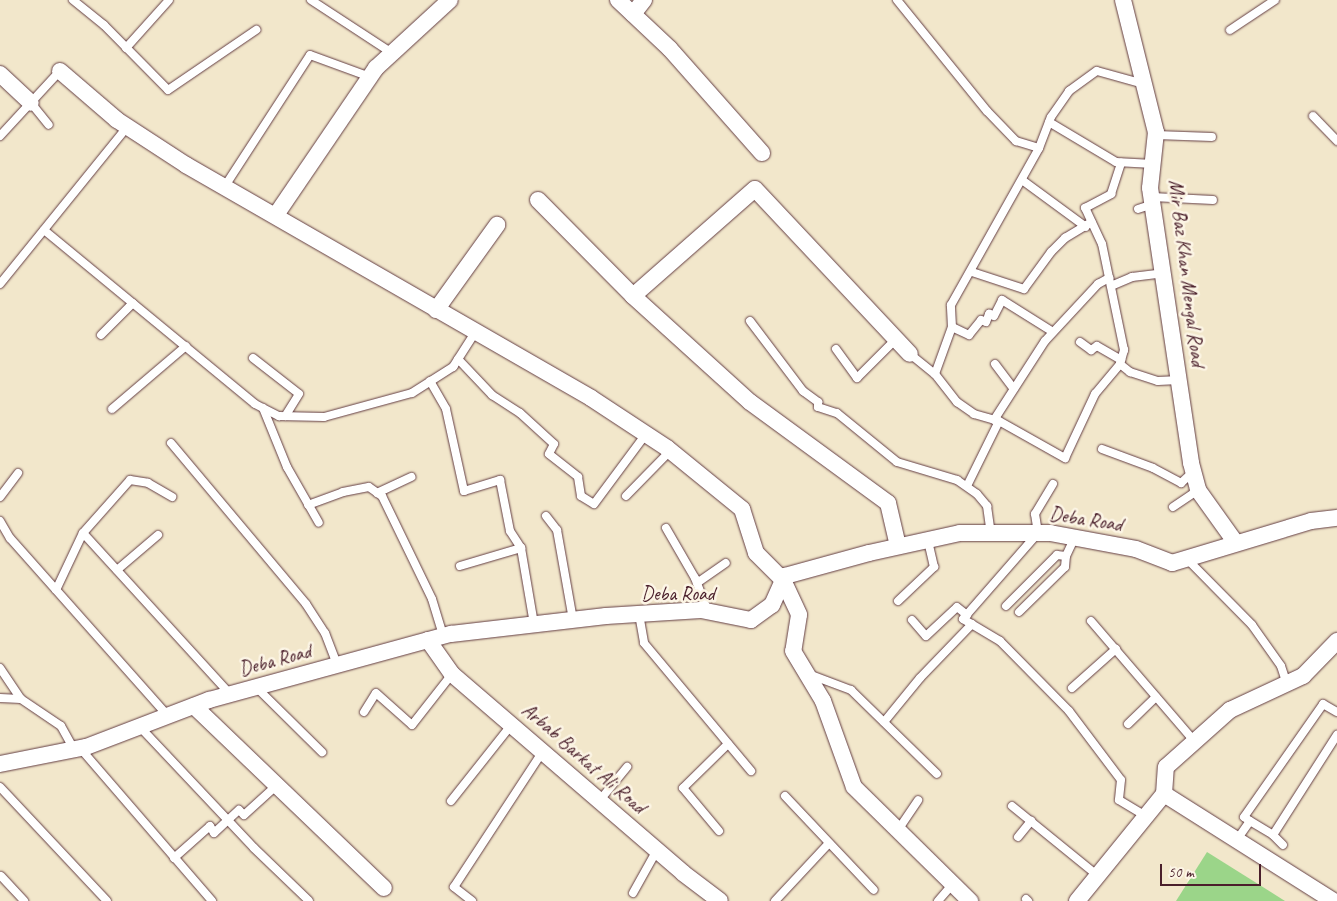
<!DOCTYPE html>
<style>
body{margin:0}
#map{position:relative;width:1337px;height:901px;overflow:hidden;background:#f2e7cb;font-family:Caveat,sans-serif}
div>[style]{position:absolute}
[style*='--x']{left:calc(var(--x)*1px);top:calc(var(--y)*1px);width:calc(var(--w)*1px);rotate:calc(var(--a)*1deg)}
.green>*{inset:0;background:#9bd589}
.roads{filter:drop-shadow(0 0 1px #633d43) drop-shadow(0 0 1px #633d43)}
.lane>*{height:8px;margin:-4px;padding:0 4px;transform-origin:4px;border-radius:4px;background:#fff}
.street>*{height:16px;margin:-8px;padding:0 8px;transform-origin:8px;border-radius:8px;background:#fff}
span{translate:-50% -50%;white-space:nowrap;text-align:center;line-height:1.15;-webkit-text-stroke:5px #fcf5e5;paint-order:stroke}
.street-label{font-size:20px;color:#4a1f2b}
.scale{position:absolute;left:1160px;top:864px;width:101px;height:22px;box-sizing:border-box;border:2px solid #4a1f2b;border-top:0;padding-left:6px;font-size:15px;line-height:18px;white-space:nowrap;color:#4a1f2b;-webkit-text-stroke:4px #fcf5e5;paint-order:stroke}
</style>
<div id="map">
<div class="green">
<i style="clip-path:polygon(1207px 852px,1285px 901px,1176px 901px)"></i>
</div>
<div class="roads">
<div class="lane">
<i style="--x:73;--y:0;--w:40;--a:39"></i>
<i style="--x:104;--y:25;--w:91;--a:45.4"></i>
<i style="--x:168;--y:90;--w:107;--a:-34.3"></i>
<i style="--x:311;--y:0;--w:97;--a:33.2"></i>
<i style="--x:897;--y:0;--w:143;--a:51"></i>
<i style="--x:987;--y:111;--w:42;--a:46"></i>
<i style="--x:1016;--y:141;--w:24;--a:17"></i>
<i style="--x:1230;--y:30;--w:54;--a:-33.7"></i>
<i style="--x:126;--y:48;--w:64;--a:-48.1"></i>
<i style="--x:31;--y:103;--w:28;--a:51"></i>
<i style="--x:1313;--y:116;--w:35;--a:46"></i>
<i style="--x:1049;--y:122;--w:78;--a:30.8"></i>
<i style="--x:1116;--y:162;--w:37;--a:3"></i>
<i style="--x:1156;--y:135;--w:56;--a:2"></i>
<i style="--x:0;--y:136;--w:88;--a:-47.3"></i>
<i style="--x:1022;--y:180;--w:79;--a:36.3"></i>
<i style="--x:225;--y:186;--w:156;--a:-57"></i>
<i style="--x:310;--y:55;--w:64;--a:20.1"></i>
<i style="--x:1152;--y:197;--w:61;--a:2.8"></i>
<i style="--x:1138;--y:209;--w:16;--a:-18"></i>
<i style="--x:44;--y:230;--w:273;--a:39.5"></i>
<i style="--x:255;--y:404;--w:27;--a:27"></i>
<i style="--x:279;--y:416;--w:45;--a:1.3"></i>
<i style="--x:324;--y:417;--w:91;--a:-15.3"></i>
<i style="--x:412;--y:393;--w:49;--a:-32.4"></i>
<i style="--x:453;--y:367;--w:43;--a:-57.4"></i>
<i style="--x:972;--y:272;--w:55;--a:18.1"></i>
<i style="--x:1024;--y:289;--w:46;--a:-53.9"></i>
<i style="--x:1051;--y:252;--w:20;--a:-45"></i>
<i style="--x:1065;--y:238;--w:31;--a:-31"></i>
<i style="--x:0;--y:284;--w:202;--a:-51"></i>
<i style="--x:1111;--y:286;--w:23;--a:-23"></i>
<i style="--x:1132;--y:277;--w:31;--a:-7"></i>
<i style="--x:750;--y:321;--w:88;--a:52.9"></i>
<i style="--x:803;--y:391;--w:19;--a:36"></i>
<i style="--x:818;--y:402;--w:5;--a:90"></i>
<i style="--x:818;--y:407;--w:20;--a:18"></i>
<i style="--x:837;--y:413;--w:77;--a:39.2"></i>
<i style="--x:897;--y:462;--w:63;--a:16.7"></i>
<i style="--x:957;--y:480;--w:24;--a:35"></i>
<i style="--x:977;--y:494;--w:16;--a:50"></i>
<i style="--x:987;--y:506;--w:27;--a:82"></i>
<i style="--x:952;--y:327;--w:19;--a:25"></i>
<i style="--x:969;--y:335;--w:19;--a:-51"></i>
<i style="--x:981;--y:320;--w:5;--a:22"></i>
<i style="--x:986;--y:322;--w:9;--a:-69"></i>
<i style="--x:989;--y:314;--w:5;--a:22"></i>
<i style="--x:994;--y:316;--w:18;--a:-63"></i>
<i style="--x:1002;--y:300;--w:60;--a:32.1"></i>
<i style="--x:101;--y:335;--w:45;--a:-45"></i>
<i style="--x:1080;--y:342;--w:14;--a:36"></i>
<i style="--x:1091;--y:350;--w:7;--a:-34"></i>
<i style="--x:1097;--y:346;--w:28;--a:30"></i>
<i style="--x:836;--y:349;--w:36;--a:54"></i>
<i style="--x:857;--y:378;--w:55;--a:-45"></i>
<i style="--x:910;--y:354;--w:32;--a:39"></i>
<i style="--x:935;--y:374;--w:36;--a:52"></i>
<i style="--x:957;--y:402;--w:21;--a:35"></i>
<i style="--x:974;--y:414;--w:26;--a:16"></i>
<i style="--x:999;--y:421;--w:76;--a:29.3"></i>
<i style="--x:1065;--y:458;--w:71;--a:-64.9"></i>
<i style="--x:1095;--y:394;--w:39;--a:-50"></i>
<i style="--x:1120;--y:364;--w:15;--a:-74"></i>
<i style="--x:1124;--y:350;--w:108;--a:-101.7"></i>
<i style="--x:1102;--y:244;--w:40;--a:-115"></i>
<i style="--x:1085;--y:208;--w:30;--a:-28"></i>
<i style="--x:1111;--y:194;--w:33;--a:-72"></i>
<i style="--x:253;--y:358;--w:58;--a:38"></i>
<i style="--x:299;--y:394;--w:26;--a:122"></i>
<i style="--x:458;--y:359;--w:50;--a:46.6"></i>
<i style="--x:492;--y:395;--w:33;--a:33"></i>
<i style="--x:520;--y:413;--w:46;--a:42.4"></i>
<i style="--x:554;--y:444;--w:11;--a:117"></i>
<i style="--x:549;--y:454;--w:37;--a:38"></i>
<i style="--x:578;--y:477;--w:19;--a:81"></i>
<i style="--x:581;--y:496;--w:15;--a:32"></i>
<i style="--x:594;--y:504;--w:87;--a:-53.4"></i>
<i style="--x:995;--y:364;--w:31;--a:53"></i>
<i style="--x:1120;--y:364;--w:13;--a:39"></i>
<i style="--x:1130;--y:372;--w:29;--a:18"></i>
<i style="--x:1158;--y:381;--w:21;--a:-3"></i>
<i style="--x:935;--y:374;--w:50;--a:-70.1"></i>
<i style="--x:952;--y:327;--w:22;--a:-93"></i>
<i style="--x:951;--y:305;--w:180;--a:-60.7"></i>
<i style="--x:1039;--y:148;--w:33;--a:-69"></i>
<i style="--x:1051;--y:117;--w:32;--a:-55"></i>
<i style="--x:1069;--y:91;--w:34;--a:-36"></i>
<i style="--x:1097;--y:71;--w:49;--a:15.5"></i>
<i style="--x:430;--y:381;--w:32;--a:60"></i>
<i style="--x:446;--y:409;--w:84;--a:77.6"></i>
<i style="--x:464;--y:491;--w:38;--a:-17"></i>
<i style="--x:500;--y:480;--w:52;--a:78.9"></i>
<i style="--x:510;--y:531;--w:20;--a:57"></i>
<i style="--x:521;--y:548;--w:77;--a:80.3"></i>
<i style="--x:263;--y:408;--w:64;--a:67.9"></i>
<i style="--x:287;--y:467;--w:64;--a:60.3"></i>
<i style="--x:112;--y:409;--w:97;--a:-40.4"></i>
<i style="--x:994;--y:420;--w:94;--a:-57.2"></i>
<i style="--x:1045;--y:341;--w:78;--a:-47.1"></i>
<i style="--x:1098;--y:284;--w:13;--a:-29"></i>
<i style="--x:171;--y:443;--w:210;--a:50"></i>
<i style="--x:306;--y:604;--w:35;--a:57"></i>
<i style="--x:325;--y:633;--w:34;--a:69"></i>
<i style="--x:1102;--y:449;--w:54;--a:20.4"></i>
<i style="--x:1153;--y:468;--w:32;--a:28"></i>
<i style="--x:1181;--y:483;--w:16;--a:-43"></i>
<i style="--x:1053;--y:484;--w:35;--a:121"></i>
<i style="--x:1035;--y:514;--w:19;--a:81"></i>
<i style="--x:1038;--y:533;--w:114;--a:131.1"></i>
<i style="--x:963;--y:619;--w:43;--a:30.7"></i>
<i style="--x:1000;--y:641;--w:98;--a:45.4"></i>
<i style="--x:1069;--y:711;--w:86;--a:53"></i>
<i style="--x:1121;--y:780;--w:20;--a:96"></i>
<i style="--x:1119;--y:800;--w:33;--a:31"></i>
<i style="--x:967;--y:486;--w:72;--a:-63.8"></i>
<i style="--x:377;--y:493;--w:38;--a:-25"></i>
<i style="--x:626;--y:496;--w:63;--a:-45.6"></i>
<i style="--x:0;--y:497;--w:30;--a:-53"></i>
<i style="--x:308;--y:505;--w:37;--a:-20"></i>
<i style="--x:343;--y:492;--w:26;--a:-11"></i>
<i style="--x:369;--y:487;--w:16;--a:35"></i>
<i style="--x:382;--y:496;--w:114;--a:64.1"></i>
<i style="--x:432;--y:599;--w:39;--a:73"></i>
<i style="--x:1173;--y:507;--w:30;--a:-34"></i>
<i style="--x:546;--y:516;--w:18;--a:52"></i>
<i style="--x:557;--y:530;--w:91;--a:79.9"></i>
<i style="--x:0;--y:521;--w:20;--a:60"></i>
<i style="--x:10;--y:538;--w:238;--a:48.4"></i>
<i style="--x:666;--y:528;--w:58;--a:59.9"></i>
<i style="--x:695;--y:578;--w:34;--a:69"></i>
<i style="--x:83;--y:533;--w:218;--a:47.6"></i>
<i style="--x:1186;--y:558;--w:94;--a:45.4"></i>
<i style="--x:1252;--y:625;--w:50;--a:54.7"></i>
<i style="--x:1281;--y:666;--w:19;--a:72"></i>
<i style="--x:460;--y:566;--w:64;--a:-16.4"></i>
<i style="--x:117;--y:570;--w:54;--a:-40.5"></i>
<i style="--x:697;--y:583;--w:35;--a:-35"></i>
<i style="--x:56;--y:590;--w:63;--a:-64.7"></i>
<i style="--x:83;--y:533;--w:71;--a:-48.4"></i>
<i style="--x:130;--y:480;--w:18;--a:9"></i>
<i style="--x:148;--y:483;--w:28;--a:30"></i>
<i style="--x:898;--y:601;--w:50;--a:-43.4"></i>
<i style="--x:934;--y:567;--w:28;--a:-103"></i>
<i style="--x:1006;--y:606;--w:72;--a:-45"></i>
<i style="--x:1057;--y:555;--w:9;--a:6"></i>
<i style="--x:1066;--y:556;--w:21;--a:-65"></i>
<i style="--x:1019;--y:612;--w:64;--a:-44.4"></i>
<i style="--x:1065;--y:567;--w:11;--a:-85"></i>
<i style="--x:639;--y:614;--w:29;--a:80"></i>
<i style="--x:644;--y:643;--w:167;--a:50.1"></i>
<i style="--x:912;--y:620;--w:21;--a:49"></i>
<i style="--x:926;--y:636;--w:42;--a:-43.1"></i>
<i style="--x:957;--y:607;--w:13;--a:39"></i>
<i style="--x:1091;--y:621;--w:160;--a:49.3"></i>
<i style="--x:0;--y:668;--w:37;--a:56"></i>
<i style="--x:811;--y:675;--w:43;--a:20.6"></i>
<i style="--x:851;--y:690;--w:120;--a:44.3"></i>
<i style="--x:256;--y:687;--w:93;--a:44.6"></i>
<i style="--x:1072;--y:688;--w:59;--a:-41.6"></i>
<i style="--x:0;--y:698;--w:21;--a:3"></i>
<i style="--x:21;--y:699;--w:48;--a:34"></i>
<i style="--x:61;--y:726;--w:26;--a:61"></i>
<i style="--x:364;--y:712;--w:22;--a:-58"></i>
<i style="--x:376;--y:693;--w:48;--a:41.6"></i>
<i style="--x:412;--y:725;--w:65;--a:-51.9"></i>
<i style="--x:884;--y:722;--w:57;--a:-50.7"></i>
<i style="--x:920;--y:678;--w:75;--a:-46.1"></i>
<i style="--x:1128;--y:724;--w:39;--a:-44"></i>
<i style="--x:140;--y:727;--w:166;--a:46.7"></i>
<i style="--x:254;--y:848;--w:76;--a:43.9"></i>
<i style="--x:80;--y:748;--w:202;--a:49.2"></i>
<i style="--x:0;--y:787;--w:156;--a:46.8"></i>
<i style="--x:785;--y:796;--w:129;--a:46.6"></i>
<i style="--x:600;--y:800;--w:43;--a:-50.7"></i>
<i style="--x:451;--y:801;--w:98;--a:-51.6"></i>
<i style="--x:1012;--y:806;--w:111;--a:39.1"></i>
<i style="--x:1250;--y:821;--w:27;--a:31"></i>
<i style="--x:1273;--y:835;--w:119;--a:-57.4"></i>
<i style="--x:898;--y:830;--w:36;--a:-56"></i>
<i style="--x:719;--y:831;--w:56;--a:-129.9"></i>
<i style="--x:683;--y:788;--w:63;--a:-44.4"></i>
<i style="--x:1273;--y:835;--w:14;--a:45"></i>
<i style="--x:1018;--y:837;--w:21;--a:-51"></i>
<i style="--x:1236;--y:841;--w:24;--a:-55"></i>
<i style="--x:1250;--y:821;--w:7;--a:-146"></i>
<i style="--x:1244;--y:817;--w:138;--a:-55"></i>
<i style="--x:1323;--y:704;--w:16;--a:30"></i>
<i style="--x:174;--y:858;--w:48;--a:-41.6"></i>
<i style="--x:210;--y:826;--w:8;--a:60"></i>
<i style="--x:214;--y:833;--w:34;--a:-43"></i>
<i style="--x:239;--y:810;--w:7;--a:45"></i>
<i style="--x:244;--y:815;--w:45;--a:-42.3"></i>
<i style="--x:1;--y:876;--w:34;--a:47"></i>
<i style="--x:633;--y:893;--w:49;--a:-60.8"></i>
<i style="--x:1026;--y:899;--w:3;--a:45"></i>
<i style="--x:472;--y:901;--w:23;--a:-142"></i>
<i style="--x:454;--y:887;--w:163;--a:-56.8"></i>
<i style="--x:775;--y:901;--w:79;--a:-47"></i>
<i style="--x:938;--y:901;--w:23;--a:-49"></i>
</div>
<div class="street">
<i style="--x:618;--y:0;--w:71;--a:43.3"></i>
<i style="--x:670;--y:49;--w:139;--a:48.5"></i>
<i style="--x:1123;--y:0;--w:136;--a:76"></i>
<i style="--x:1156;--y:132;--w:56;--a:96.1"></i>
<i style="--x:1150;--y:188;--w:278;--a:81.5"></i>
<i style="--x:1191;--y:463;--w:28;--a:75"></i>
<i style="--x:1198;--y:490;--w:65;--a:54.4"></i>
<i style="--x:633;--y:14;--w:18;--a:-52"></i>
<i style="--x:60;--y:71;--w:75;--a:40.7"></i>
<i style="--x:117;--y:120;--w:82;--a:33.1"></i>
<i style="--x:186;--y:165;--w:467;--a:29.9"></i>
<i style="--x:591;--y:398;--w:91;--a:33.3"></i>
<i style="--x:667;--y:448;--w:97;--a:39.1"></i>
<i style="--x:742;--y:509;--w:46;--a:72.3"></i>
<i style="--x:756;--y:553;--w:38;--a:45"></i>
<i style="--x:783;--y:580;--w:38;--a:65"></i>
<i style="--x:799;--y:615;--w:36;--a:99"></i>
<i style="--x:793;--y:651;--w:58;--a:59"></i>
<i style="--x:823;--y:701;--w:91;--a:70.2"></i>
<i style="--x:854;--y:787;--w:163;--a:44.5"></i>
<i style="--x:0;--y:74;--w:42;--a:43.1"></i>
<i style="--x:538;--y:200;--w:135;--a:45.3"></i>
<i style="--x:633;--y:296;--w:158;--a:42.2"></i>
<i style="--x:750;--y:402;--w:171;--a:36.2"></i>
<i style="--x:888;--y:503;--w:44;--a:76.9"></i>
<i style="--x:276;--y:215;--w:178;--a:-55.8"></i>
<i style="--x:376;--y:68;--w:100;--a:-42.6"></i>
<i style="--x:633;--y:296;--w:162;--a:-41.3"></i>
<i style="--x:755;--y:189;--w:226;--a:46.8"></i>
<i style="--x:436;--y:310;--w:105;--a:-54.3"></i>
<i style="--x:428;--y:640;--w:42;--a:54.8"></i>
<i style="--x:452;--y:674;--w:305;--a:40.7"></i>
<i style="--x:683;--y:873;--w:46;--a:37.1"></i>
<i style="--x:194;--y:706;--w:263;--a:43.8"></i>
<i style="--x:0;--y:764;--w:88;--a:-11.2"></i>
<i style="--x:86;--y:747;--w:132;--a:-20.9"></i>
<i style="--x:209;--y:700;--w:251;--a:-15.3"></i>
<i style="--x:451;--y:634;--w:156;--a:-6.6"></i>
<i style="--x:606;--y:616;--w:95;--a:-3.6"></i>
<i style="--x:701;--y:610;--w:51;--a:11.3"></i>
<i style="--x:751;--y:620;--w:26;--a:-36"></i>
<i style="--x:772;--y:605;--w:32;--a:-66"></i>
<i style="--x:785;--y:576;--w:87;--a:-15.3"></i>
<i style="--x:869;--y:553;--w:93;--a:-12.4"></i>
<i style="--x:960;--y:533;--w:90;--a:0"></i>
<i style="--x:1050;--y:533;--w:87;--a:10.5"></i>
<i style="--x:1136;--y:549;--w:39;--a:21"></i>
<i style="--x:1172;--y:563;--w:145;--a:-16.8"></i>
<i style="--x:1311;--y:521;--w:26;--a:-7"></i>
<i style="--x:1164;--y:794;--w:200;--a:32.3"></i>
<i style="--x:1077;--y:901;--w:138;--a:-50.9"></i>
<i style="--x:1164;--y:794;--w:27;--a:-86"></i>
<i style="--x:1166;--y:767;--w:86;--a:-41.7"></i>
<i style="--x:1230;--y:710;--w:81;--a:-25"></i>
<i style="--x:1303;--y:676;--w:49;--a:-45.8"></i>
</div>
</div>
<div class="street-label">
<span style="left:1187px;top:273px;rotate:83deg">Mir Baz Khan Mengal Road</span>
<span style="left:1086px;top:519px;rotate:9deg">Deba Road</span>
<span style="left:678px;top:593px">Deba Road</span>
<span style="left:275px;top:660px;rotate:-15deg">Deba Road</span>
<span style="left:584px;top:758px;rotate:41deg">Arbab Barkat Ali Road</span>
</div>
<div class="scale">50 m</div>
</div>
